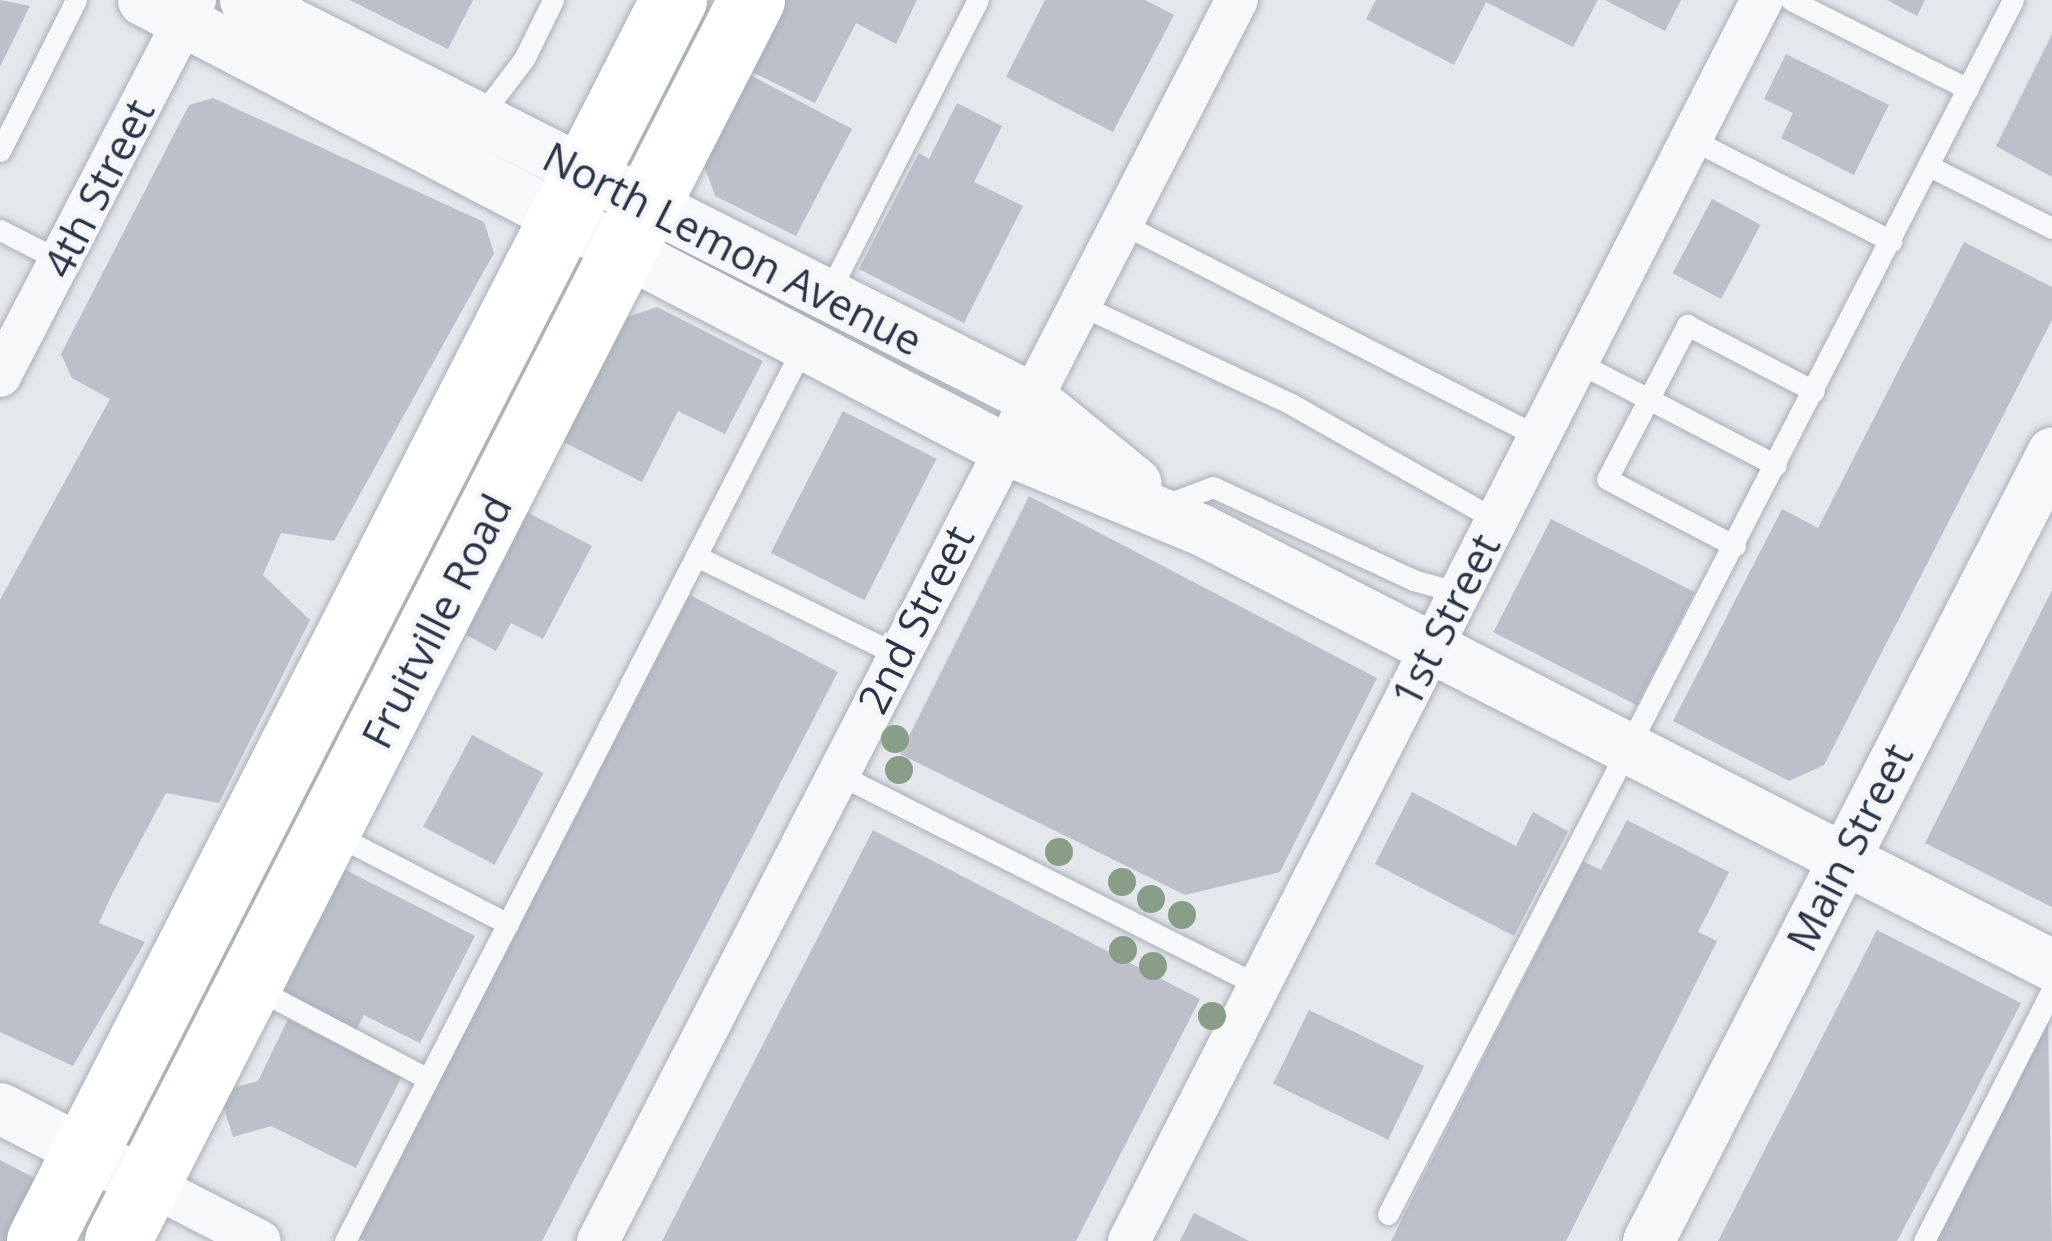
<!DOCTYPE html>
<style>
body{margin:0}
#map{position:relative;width:2052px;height:1241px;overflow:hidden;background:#e4e7ec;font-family:"Open Sans",sans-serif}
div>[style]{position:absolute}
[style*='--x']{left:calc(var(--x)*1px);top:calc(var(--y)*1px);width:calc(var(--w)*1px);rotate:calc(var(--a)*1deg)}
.building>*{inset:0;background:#bbc0ca;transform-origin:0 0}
.roads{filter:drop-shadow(0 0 3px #a9aeb7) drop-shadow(0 0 3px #a9aeb7)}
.service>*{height:21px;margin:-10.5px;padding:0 10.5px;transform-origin:10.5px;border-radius:10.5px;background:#f7f8fa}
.minor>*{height:42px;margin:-21px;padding:0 21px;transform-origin:21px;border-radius:21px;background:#f7f8fa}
.tertiary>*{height:51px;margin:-25.5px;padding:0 25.5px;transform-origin:25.5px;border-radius:25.5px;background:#f7f8fa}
.primary>*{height:66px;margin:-33px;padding:0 33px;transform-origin:33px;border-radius:33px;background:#fff}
.trees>*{width:28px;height:28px;margin:-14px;border-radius:50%;background:#899d89}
span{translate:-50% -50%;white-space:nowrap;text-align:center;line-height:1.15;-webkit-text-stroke:9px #f4f6f9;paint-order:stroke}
.street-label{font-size:42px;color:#2b3445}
</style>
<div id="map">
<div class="building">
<i style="clip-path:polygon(0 0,30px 6px,0 67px)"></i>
<i style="clip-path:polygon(350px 0,473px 0,448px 49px)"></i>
<i style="clip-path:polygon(775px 0,917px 0,896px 44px,856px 23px,815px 103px,742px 67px)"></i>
<i style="clip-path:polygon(1045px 0,1145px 0,1174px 15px,1113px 132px,1006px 77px)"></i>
<i style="clip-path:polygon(1376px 0,1598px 0,1573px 47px,1486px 2px,1454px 65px,1366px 19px)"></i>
<i style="clip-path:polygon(1605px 0,1681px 0,1665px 31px)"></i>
<i style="clip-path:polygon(1887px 0,1925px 0,1917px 16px)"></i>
<i style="clip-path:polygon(2052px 34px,2052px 177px,1996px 146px)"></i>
<i style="clip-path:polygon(1786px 54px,1889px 105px,1854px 175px,1781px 138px,1793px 113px,1764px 99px)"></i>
<i style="clip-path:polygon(741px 70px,852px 129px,796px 236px,715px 196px,699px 150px)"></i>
<i style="clip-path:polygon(213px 98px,484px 222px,494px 253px,334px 541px,281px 533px,263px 575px,310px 620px,219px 803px,166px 793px,111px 896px,99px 923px,145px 942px,73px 1066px,0 1032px,0 600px,110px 399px,72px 378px,61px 354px,189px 105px)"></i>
<i style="clip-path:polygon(957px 103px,1002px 126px,974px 182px,1023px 206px,964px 323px,859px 269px,919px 153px,929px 159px)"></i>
<i style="left:1712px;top:199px;width:55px;height:84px;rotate:28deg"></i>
<i style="clip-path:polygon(1964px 242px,2052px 287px,2052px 320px,1824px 765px,1789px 781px,1673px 721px,1782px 509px,1818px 528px)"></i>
<i style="clip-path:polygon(657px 307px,763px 361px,725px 434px,678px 411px,642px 482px,554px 437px,613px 322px)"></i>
<i style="left:843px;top:411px;width:105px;height:159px;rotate:27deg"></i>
<i style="clip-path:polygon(1029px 496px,1377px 678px,1280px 872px,1185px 895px,900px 754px)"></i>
<i style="clip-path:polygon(521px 509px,592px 546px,543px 639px,511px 623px,496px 651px,457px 630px)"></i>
<i style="left:1551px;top:519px;width:161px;height:127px;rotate:27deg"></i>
<i style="clip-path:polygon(2052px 590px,2052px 907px,1925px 843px)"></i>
<i style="clip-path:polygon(690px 595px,838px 672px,542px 1241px,365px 1241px,359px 1238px)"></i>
<i style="left:472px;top:735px;width:81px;height:104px;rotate:28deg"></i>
<i style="clip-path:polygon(1412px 792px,1516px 846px,1533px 812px,1568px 831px,1514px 936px,1375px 864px)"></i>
<i style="clip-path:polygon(1627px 820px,1729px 872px,1698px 932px,1717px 941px,1566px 1241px,1391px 1241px,1583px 861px,1601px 870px)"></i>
<i style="clip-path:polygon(873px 830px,1200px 999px,1076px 1241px,662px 1241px)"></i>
<i style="clip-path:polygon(344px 869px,475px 936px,420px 1043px,364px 1015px,356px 1030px,275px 989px)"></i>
<i style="clip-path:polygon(1877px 930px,2021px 1003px,1947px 1147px,1897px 1241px,1718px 1241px)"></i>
<i style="left:1309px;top:1010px;width:128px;height:82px;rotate:26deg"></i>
<i style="clip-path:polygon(288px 1019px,402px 1076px,356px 1168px,271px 1126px,233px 1137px,219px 1092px,258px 1081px)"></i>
<i style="clip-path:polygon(2048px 1021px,2052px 1241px,1937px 1241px)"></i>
<i style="clip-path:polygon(0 1160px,38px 1180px,7px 1241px,0 1241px)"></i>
<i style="clip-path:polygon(1194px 1213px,1249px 1241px,1180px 1241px)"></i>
</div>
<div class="roads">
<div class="service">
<i style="--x:1791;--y:0;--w:198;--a:26.7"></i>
<i style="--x:479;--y:118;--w:74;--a:-52.7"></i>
<i style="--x:524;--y:59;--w:66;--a:-63.8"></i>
<i style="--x:1691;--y:139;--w:225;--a:27"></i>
<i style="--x:0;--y:151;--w:169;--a:-63.3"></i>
<i style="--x:1929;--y:166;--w:138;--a:26.8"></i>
<i style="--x:1121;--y:223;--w:470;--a:27.1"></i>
<i style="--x:0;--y:230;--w:68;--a:26.9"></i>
<i style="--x:828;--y:294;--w:330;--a:-63"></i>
<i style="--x:1078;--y:304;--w:235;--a:25.1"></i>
<i style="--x:1291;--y:404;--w:236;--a:29.5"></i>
<i style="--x:1577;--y:362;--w:224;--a:27.4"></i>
<i style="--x:1165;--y:505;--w:51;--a:-20.6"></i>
<i style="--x:1213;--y:487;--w:221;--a:24.9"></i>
<i style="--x:1413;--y:580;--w:49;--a:15.5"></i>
<i style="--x:1735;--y:546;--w:144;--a:-152.4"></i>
<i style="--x:1607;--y:479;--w:174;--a:-62.5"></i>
<i style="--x:1687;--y:325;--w:143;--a:27.5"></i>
<i style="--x:696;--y:556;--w:223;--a:26.1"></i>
<i style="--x:836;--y:773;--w:474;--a:26.7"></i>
<i style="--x:334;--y:834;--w:196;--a:27.3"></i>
<i style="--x:255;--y:988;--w:195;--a:27.7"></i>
<i style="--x:1388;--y:1214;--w:1365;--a:-62.76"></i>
<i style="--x:345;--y:1241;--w:1007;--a:-62.87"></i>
<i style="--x:1924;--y:1241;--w:282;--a:-63"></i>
</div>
<div class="minor">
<i style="--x:0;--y:376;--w:424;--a:-62.6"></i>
<i style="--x:145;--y:1182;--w:129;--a:27.2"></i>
<i style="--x:598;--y:1241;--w:1396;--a:-62.76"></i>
<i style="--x:1129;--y:1241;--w:1393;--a:-62.98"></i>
</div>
<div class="tertiary">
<i style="--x:143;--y:0;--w:970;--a:27.52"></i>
<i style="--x:1003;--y:448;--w:213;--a:22.4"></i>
<i style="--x:1200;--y:529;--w:957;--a:27.1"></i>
<i style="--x:245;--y:0;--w:880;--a:26.83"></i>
<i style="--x:1030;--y:397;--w:136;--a:39.1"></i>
<i style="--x:0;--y:1108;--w:133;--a:27.3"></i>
<i style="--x:1648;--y:1241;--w:886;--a:-62.86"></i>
</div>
<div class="primary">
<i style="--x:40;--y:1241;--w:1394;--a:-62.94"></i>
<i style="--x:118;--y:1241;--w:1394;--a:-62.94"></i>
</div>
</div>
<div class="trees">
<i style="left:895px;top:739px"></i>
<i style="left:899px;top:770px"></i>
<i style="left:1059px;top:852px"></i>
<i style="left:1122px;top:882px"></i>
<i style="left:1151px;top:899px"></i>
<i style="left:1182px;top:915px"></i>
<i style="left:1123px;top:950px"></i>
<i style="left:1153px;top:966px"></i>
<i style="left:1212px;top:1016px"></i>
</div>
<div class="street-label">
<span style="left:98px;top:188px;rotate:-63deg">4th Street</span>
<span style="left:733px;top:248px;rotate:27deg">North Lemon Avenue</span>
<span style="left:915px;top:619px;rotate:-63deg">2nd Street</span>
<span style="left:1445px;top:620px;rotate:-63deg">1st Street</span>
<span style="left:436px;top:621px;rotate:-63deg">Fruitville Road</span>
<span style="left:1849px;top:847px;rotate:-63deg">Main Street</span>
</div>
</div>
